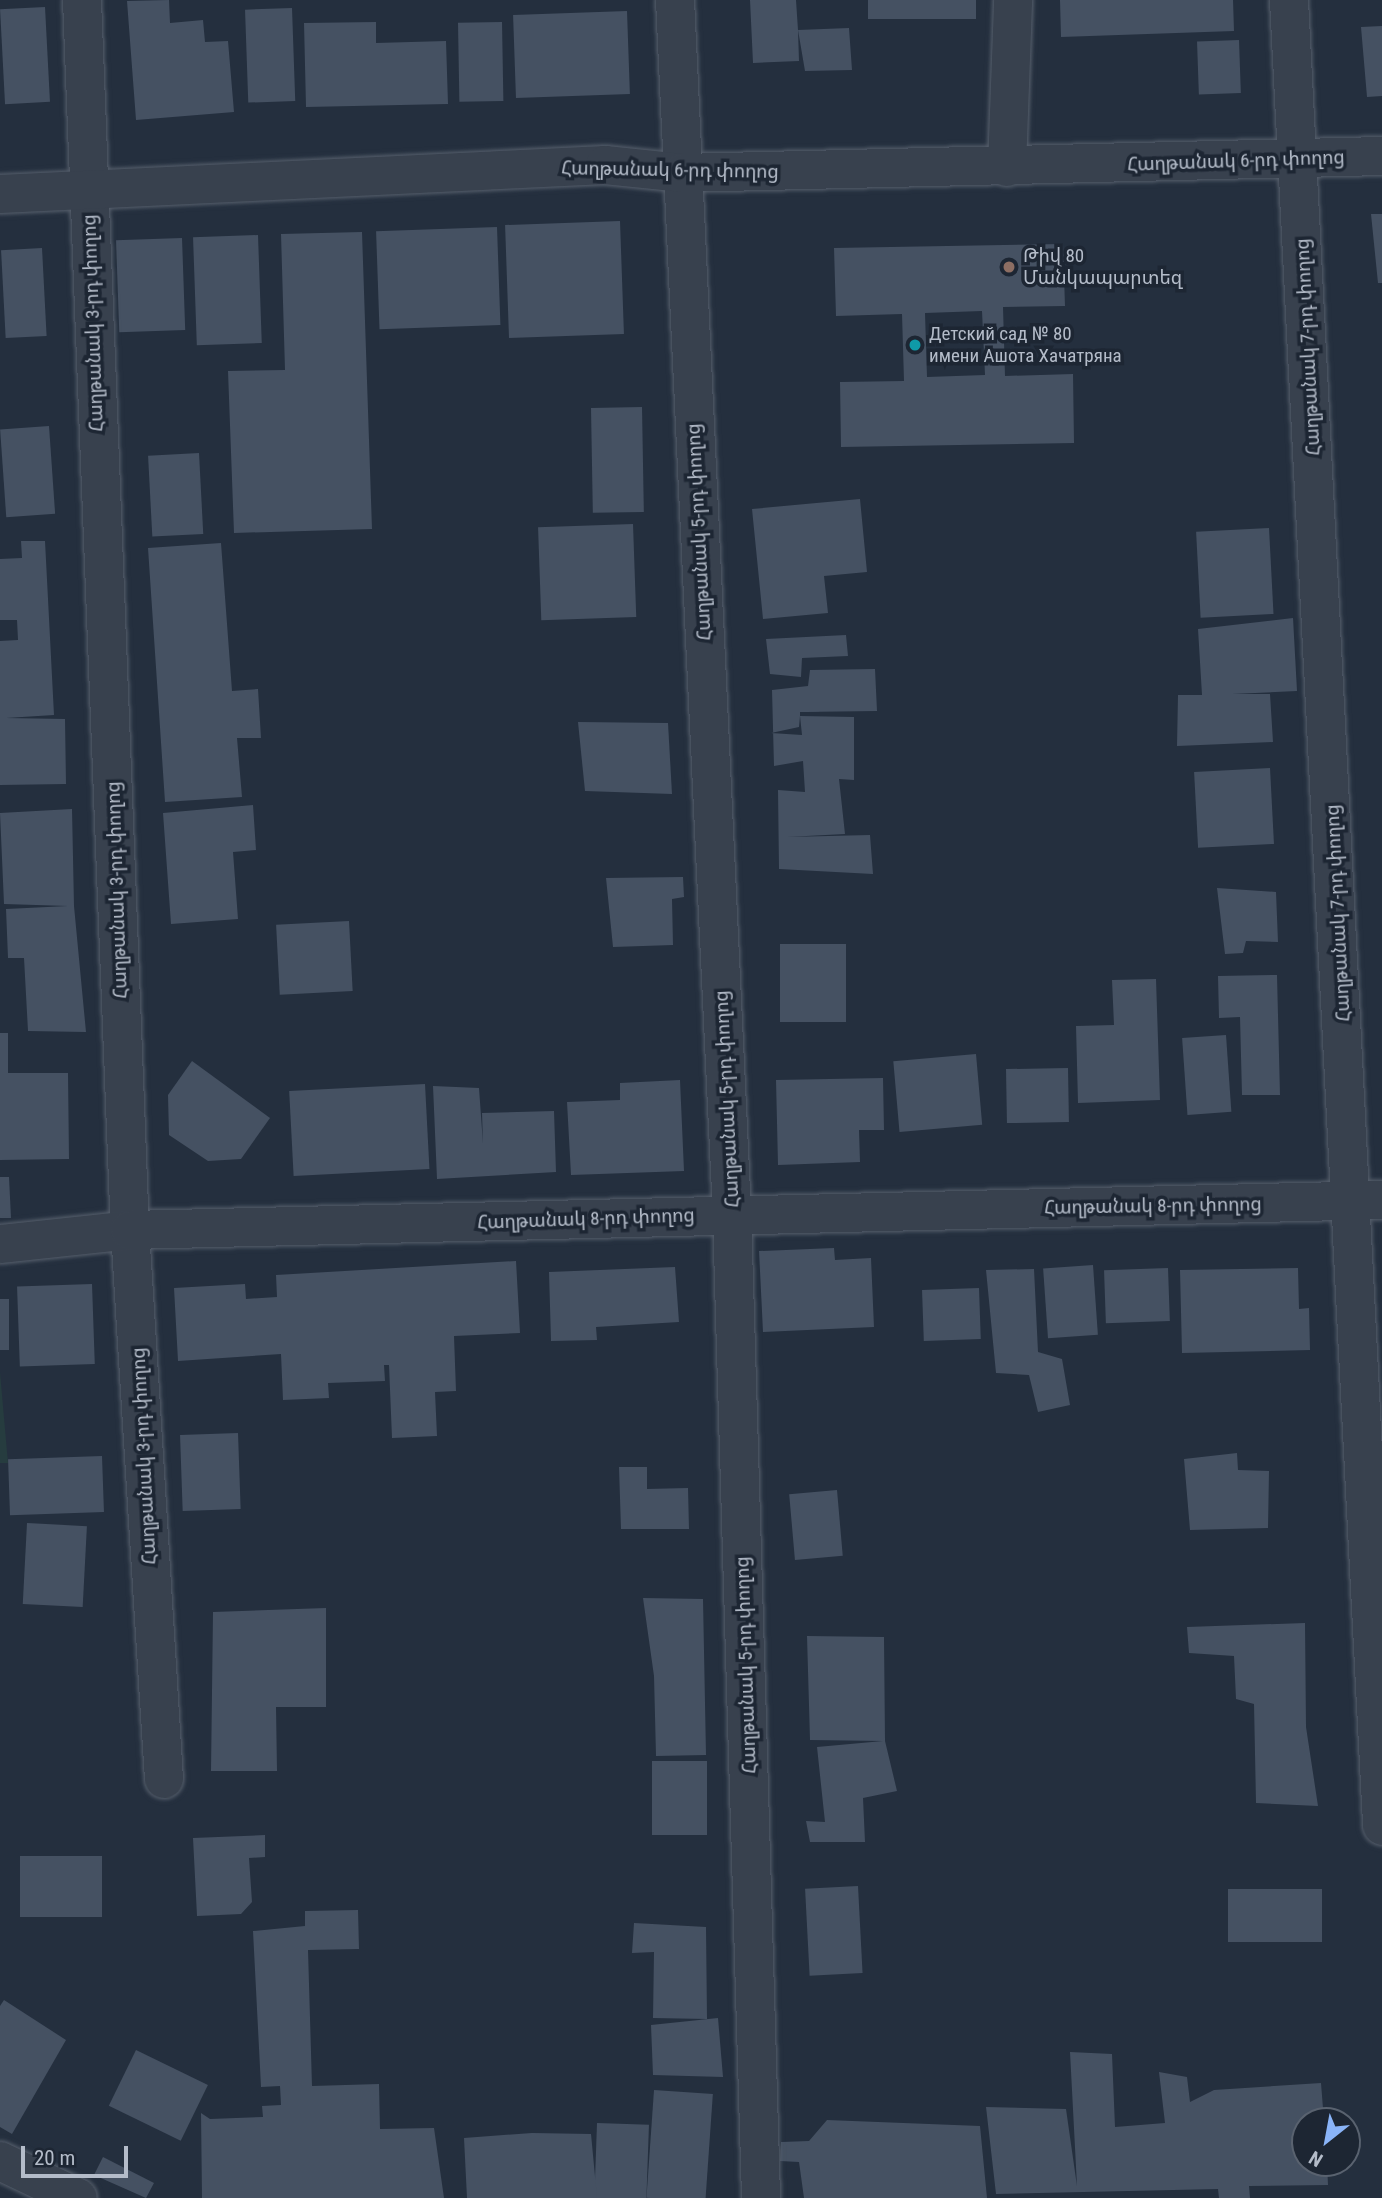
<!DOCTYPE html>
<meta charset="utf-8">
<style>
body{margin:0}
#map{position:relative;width:1382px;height:2198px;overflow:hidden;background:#242f3e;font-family:"Roboto Condensed","Noto Sans Armenian",sans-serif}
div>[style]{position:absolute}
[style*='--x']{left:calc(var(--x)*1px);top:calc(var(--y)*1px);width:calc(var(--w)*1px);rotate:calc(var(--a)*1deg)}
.green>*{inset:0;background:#263c3f}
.building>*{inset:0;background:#455162;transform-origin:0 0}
.roads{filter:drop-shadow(0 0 2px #565f6c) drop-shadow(0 0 2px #565f6c)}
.minor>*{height:38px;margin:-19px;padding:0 19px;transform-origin:19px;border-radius:19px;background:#38414e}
.dots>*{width:19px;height:19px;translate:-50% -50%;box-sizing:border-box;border:4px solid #1d2633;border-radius:50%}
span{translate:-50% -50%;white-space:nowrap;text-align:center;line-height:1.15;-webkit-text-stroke:7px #1d2633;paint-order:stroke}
.street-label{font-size:19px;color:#b4bcc9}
.poi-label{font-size:19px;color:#b4bcc9}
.left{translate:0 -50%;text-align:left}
.north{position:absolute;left:1291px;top:2107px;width:70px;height:70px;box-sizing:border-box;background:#1d2633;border:2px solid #59626f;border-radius:50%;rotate:211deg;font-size:19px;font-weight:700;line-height:28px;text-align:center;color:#b4bcc9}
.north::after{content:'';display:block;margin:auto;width:24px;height:32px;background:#8ab4f8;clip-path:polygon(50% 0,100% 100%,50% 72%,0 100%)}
.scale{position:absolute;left:21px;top:2146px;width:107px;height:32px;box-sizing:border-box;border:4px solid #b4bcc9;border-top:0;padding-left:9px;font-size:21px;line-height:24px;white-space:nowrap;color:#b4bcc9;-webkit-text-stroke:5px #1d2633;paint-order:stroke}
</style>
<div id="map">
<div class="green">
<i style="clip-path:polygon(0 1372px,8px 1463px,0 1463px)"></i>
</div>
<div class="building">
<i style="clip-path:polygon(169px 0,170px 23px,203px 20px,205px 42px,228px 41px,234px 112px,136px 120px,127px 1px)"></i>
<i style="clip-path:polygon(750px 0,796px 0,798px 30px,849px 28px,852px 70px,805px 71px,798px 30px,799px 61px,753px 63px)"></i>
<i style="left:868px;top:0;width:108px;height:19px"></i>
<i style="clip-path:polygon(1060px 0,1233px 0,1234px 31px,1061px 37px)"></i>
<i style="left:45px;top:7px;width:95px;height:45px;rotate:87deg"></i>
<i style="left:292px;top:8px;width:93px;height:47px;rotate:88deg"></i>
<i style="left:627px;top:11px;width:83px;height:114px;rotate:88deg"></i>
<i style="clip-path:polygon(376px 22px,376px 43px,446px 41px,448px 104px,306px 107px,304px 23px)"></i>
<i style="left:502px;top:22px;width:79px;height:44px;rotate:89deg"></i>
<i style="clip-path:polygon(1382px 26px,1382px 96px,1367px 97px,1361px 27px)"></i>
<i style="left:1239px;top:40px;width:53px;height:42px;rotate:88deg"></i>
<i style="clip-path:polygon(1371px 214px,1382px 214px,1382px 283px,1378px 283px)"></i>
<i style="left:620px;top:221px;width:113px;height:115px;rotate:88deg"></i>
<i style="left:497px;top:227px;width:98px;height:121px;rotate:88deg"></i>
<i style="clip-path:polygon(362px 232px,372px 529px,234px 533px,228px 371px,285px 370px,281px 234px)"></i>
<i style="left:258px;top:235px;width:108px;height:65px;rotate:88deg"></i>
<i style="left:182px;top:238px;width:92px;height:66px;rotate:88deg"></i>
<i style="clip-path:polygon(evenodd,1063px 244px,1065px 306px,1003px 307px,1005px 376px,1073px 374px,1074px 443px,841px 447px,840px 382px,904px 381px,902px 314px,836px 316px,834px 248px,1063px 244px,982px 311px,985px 375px,927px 377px,925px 313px,982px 311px)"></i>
<i style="left:42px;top:248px;width:88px;height:41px;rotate:87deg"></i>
<i style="left:642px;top:407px;width:105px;height:51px;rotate:89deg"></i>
<i style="left:49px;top:426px;width:88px;height:49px;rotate:86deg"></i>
<i style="left:199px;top:453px;width:81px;height:51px;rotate:87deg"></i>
<i style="clip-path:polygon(860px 499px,867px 572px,824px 576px,828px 613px,763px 619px,752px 509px)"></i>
<i style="left:633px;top:524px;width:93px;height:95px;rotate:88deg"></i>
<i style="left:1269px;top:528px;width:86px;height:73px;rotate:87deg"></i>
<i style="clip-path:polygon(21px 541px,45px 541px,54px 715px,6px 718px,65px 719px,66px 784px,0 785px,0 641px,18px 640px,17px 620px,0 620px,0 559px,22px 558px)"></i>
<i style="clip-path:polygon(221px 543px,232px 691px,258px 689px,261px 738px,237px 738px,242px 797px,165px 802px,148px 548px)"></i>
<i style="clip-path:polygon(1293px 618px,1297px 691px,1232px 694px,1270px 694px,1273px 742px,1177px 746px,1178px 695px,1202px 695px,1198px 629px)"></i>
<i style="clip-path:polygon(846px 635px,848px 656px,802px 658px,801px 677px,770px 674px,766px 639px)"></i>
<i style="clip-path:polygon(evenodd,875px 669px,877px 711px,800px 712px,800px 716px,854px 717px,854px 780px,839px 779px,845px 834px,787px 837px,870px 835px,873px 874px,779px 869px,778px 790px,805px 792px,803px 761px,774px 766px,772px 690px,808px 686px,810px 670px,875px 669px,800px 716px,802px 735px,771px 733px,799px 727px,800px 716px)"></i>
<i style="clip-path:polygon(578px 722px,668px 723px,672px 794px,585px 791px)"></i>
<i style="left:1270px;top:768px;width:76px;height:76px;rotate:87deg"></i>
<i style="clip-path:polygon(253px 805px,256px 850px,233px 852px,238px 919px,171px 924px,163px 813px)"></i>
<i style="clip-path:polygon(72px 809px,74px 906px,86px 1032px,28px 1031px,24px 958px,8px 958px,6px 909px,68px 906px,4px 904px,0 813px)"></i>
<i style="clip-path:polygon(683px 877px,684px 897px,672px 899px,673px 945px,613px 947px,606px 878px)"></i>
<i style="clip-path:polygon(1217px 888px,1276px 892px,1278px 942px,1246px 941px,1243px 953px,1225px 954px)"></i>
<i style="left:349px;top:921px;width:70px;height:73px;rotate:87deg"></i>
<i style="left:780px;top:944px;width:66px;height:78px"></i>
<i style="clip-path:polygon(1277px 975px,1280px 1095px,1242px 1095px,1240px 1017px,1219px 1018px,1218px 976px)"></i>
<i style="clip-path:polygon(1156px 979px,1160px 1100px,1078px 1103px,1076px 1026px,1114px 1025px,1112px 980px)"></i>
<i style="clip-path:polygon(0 1033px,8px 1033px,8px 1073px,68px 1073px,69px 1159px,0 1160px)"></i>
<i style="left:1226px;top:1035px;width:77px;height:44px;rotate:86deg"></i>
<i style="left:976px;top:1054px;width:71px;height:83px;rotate:85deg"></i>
<i style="clip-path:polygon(192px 1061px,270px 1118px,241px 1159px,208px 1161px,169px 1135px,168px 1095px)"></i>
<i style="left:1068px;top:1068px;width:54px;height:62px;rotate:89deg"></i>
<i style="clip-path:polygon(883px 1078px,884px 1130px,859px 1130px,860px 1162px,778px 1165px,776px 1080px)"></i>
<i style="clip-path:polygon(680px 1080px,684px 1171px,571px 1175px,567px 1102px,620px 1100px,620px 1083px)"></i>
<i style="left:425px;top:1084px;width:85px;height:136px;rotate:87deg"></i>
<i style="clip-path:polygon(433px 1086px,479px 1088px,483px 1144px,482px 1113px,554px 1111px,556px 1172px,437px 1179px)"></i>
<i style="clip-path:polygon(0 1177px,9px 1177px,11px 1218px,0 1218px)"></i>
<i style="clip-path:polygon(834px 1248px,835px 1260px,871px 1258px,874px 1327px,763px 1332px,759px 1251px)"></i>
<i style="clip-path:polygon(516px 1261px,520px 1333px,454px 1336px,456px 1391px,435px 1392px,437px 1436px,392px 1438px,389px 1365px,384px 1365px,385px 1381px,328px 1383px,329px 1398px,283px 1400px,281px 1354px,178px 1361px,174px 1288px,245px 1284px,246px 1299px,277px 1297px,276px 1275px)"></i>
<i style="left:1093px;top:1265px;width:70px;height:50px;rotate:86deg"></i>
<i style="clip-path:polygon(675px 1267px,679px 1322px,596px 1327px,597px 1340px,551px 1341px,549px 1272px)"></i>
<i style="left:1168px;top:1268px;width:53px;height:64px;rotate:88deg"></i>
<i style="clip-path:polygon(1298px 1268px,1299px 1309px,1309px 1308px,1310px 1350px,1182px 1353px,1180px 1270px)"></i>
<i style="clip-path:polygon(1034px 1269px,1038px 1352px,1062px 1359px,1070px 1405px,1038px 1412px,1029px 1375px,996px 1373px,986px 1270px)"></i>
<i style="left:92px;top:1284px;width:80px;height:75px;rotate:88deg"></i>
<i style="left:979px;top:1288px;width:51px;height:57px;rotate:88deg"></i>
<i style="left:0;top:1299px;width:9px;height:51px"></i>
<i style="left:238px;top:1433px;width:76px;height:58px;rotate:88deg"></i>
<i style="clip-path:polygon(1237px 1453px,1238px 1470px,1269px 1471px,1268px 1528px,1190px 1530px,1184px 1459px)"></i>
<i style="left:102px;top:1456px;width:56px;height:94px;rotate:88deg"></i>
<i style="clip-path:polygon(619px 1467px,647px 1467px,647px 1489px,688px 1488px,689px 1529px,621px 1529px)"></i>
<i style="left:837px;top:1490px;width:66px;height:48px;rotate:85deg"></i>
<i style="left:27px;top:1523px;width:60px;height:81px;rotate:3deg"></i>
<i style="clip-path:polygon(643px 1598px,703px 1599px,706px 1755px,656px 1756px,654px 1676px)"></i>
<i style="clip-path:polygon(326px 1608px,326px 1707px,276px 1707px,277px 1771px,211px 1771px,213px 1612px)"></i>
<i style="clip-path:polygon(1305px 1623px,1306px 1727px,1318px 1806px,1256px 1803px,1254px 1704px,1236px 1699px,1234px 1656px,1189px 1653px,1187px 1627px)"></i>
<i style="clip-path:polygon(807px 1636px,884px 1637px,885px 1741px,897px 1791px,863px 1798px,865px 1842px,810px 1842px,806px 1821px,825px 1822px,817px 1747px,883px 1741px,810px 1740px)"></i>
<i style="left:652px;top:1761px;width:55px;height:74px"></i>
<i style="clip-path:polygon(265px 1835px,265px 1857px,249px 1858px,252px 1902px,241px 1914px,197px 1916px,193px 1838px)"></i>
<i style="left:102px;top:1856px;width:61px;height:82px;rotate:90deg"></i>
<i style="left:858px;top:1886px;width:87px;height:53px;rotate:87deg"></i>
<i style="left:1228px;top:1889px;width:94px;height:53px"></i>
<i style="clip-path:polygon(358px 1910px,359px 1949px,308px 1950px,312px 2086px,379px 2084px,380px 2129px,434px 2128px,444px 2198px,202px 2198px,201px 2113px,210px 2119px,263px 2117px,262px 2106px,281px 2105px,280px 2086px,261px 2087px,253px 1931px,305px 1926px,305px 1911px)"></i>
<i style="clip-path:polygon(634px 1923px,706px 1927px,707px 2019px,653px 2018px,654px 1952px,632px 1953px)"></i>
<i style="clip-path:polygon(4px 2000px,66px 2040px,12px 2134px,0 2127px,0 2006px)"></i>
<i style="clip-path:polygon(718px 2018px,723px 2077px,653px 2075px,651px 2025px)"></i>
<i style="left:136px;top:2050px;width:80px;height:62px;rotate:26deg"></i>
<i style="clip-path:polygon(1070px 2052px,1112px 2054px,1115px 2127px,1165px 2123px,1159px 2072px,1187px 2077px,1190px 2102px,1214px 2090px,1321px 2083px,1324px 2121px,1305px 2121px,1305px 2163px,1327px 2163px,1328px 2185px,1249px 2186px,1250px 2198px,1219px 2198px,1218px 2189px,996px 2194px,986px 2107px,1066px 2109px,1077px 2186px)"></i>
<i style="left:654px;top:2090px;width:59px;height:108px;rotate:4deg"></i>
<i style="clip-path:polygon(827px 2120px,980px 2126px,987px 2198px,804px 2198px,799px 2162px,780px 2161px,781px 2142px,809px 2141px)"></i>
<i style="left:597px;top:2123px;width:52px;height:75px;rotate:2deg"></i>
<i style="clip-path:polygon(532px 2133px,591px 2134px,597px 2198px,467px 2198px,464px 2138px)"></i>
<i style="clip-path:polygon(103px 2157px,154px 2183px,146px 2198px,94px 2175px)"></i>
</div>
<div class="roads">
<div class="minor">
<i style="--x:82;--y:0;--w:1231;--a:87.77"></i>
<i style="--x:130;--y:1230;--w:550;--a:86.46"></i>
<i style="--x:675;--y:0;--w:1215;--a:87.31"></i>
<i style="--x:732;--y:1214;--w:984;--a:88.31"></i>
<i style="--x:1289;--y:0;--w:1828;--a:87.08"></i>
<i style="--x:1007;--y:167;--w:167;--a:-87.9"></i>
<i style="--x:0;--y:194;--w:606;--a:-2.74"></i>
<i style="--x:605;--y:165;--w:77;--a:5.9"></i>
<i style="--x:682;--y:173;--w:700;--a:-1.39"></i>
<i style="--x:0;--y:1244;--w:131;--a:-6.1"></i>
<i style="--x:130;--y:1230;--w:1252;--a:-1.37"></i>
<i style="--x:0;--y:2161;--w:86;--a:25.4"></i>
</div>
</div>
<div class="dots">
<i style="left:1009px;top:267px;background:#8d6e63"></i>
<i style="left:915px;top:345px;background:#0f9aa8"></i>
</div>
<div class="street-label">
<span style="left:1236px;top:161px;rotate:-2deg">Հաղթանակ 6-րդ փողոց</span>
<span style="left:670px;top:170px;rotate:1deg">Հաղթանակ 6-րդ փողոց</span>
<span style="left:93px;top:323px;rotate:-92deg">Հաղթանակ 3-րդ փողոց</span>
<span style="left:1308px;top:347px;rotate:-93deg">Հաղթանակ 7-րդ փողոց</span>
<span style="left:699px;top:532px;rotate:-93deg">Հաղթանակ 5-րդ փողոց</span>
<span style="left:117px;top:890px;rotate:-92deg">Հաղթանակ 3-րդ փողոց</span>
<span style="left:1338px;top:913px;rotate:-93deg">Հաղթանակ 7-րդ փողոց</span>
<span style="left:727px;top:1099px;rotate:-93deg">Հաղթանակ 5-րդ փողոց</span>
<span style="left:1153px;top:1206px;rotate:-1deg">Հաղթանակ 8-րդ փողոց</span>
<span style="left:586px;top:1219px;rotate:-2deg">Հաղթանակ 8-րդ փողոց</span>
<span style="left:144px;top:1456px;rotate:-93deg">Հաղթանակ 3-րդ փողոց</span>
<span style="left:746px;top:1665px;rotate:-92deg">Հաղթանակ 5-րդ փողոց</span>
</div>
<div class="poi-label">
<span class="left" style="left:1023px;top:267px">Թիվ 80<br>Մանկապարտեզ</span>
<span class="left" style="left:929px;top:345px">Детский сад № 80<br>имени Ашота Хачатряна</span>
</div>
<div class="north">N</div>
<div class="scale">20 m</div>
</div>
